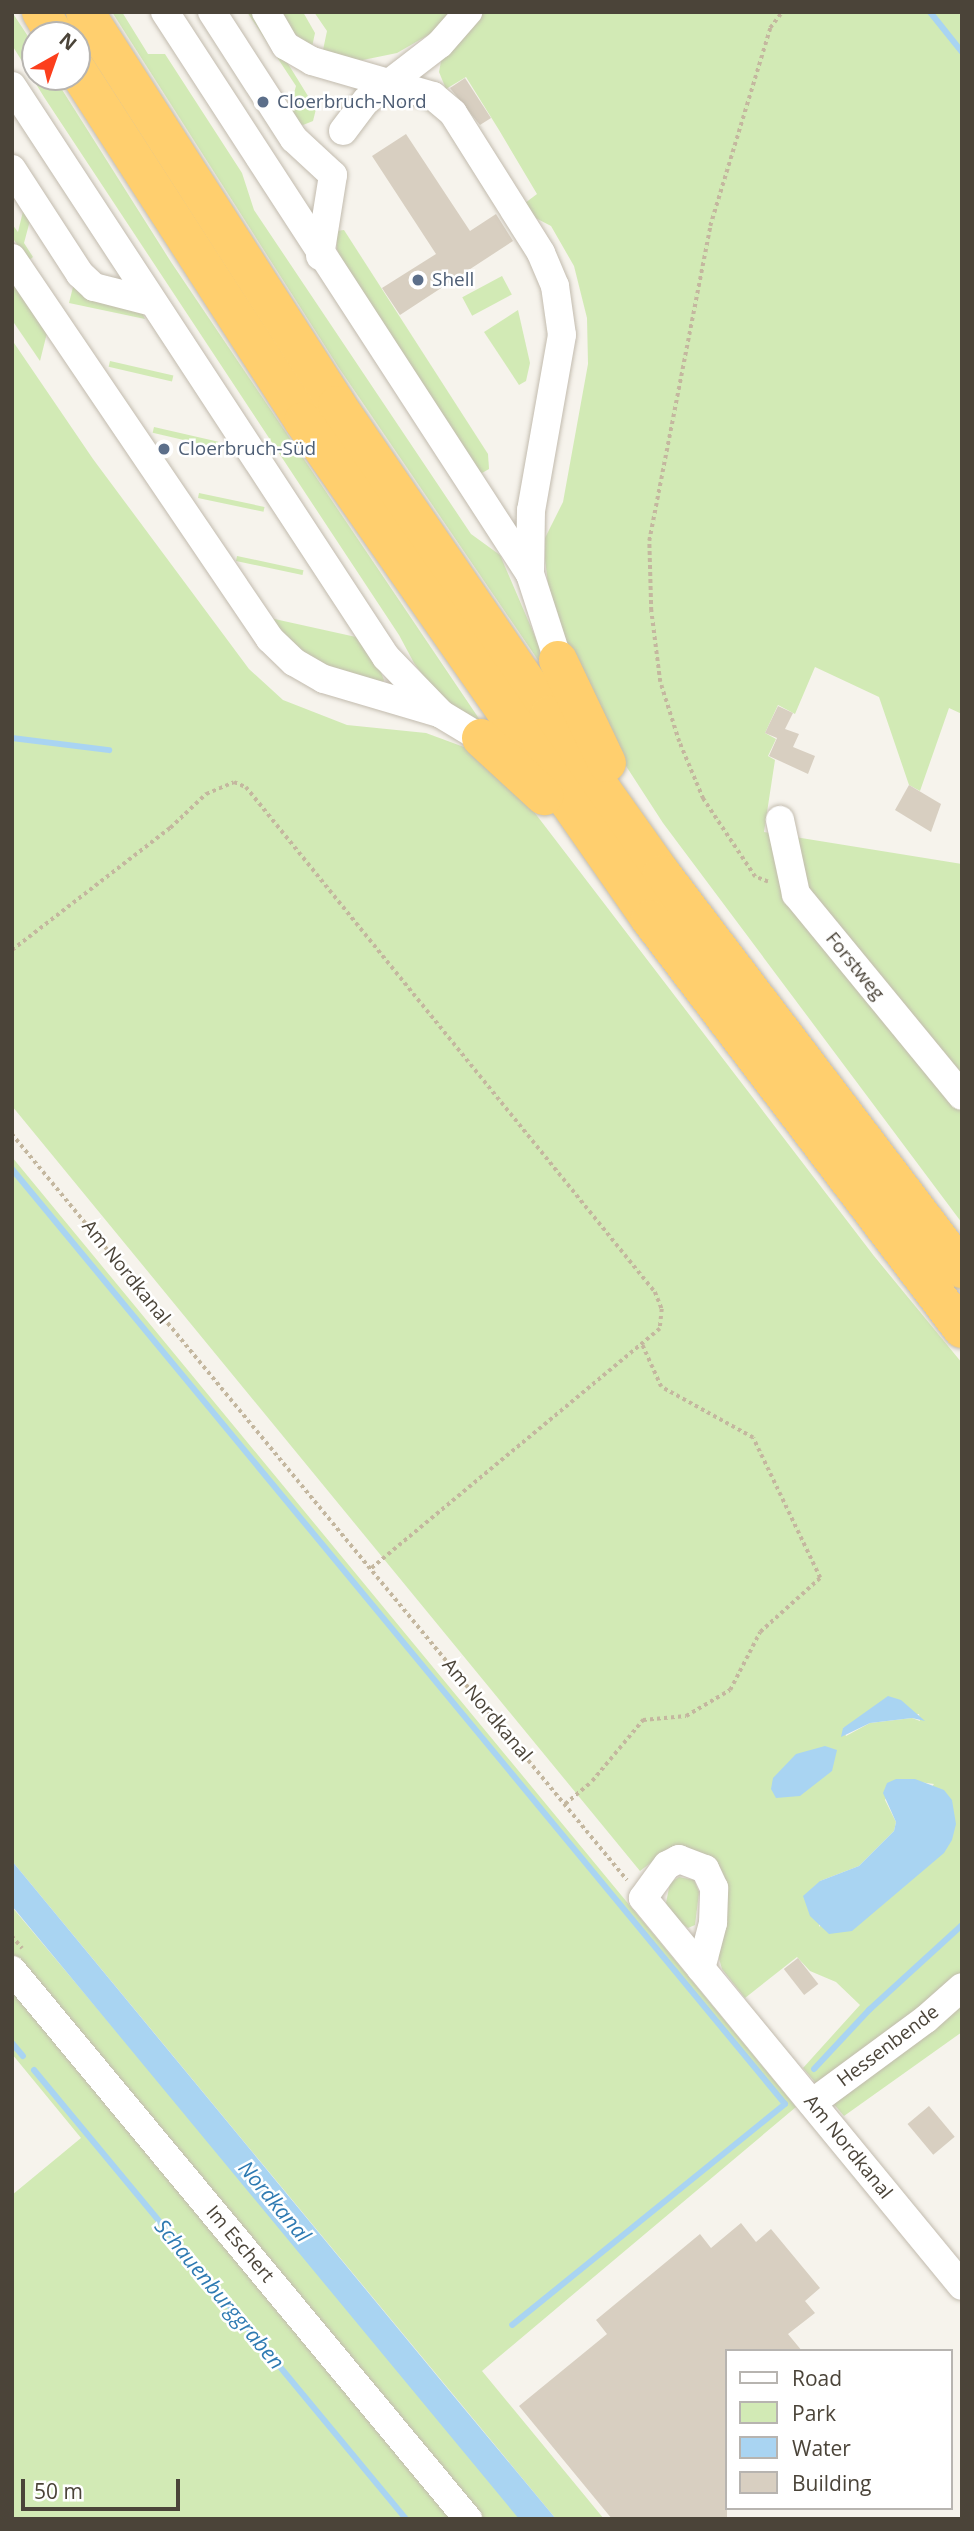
<!DOCTYPE html>
<meta charset="utf-8">
<style>
body{margin:0}
#map{position:relative;width:974px;height:2531px;overflow:hidden;background:#f6f3ec;font-family:"Open Sans",sans-serif}
div>[style]{position:absolute}
[style*='--x']{left:calc(var(--x)*1px);top:calc(var(--y)*1px);width:calc(var(--w)*1px);rotate:calc(var(--a)*1deg)}
.green>*{inset:0;background:#d2eab5;transform-origin:0 0}
.water>*{inset:0;background:#a9d4f2}
.stream>*{height:6px;margin:-3px;padding:0 3px;transform-origin:3px;border-radius:3px;background:#a9d4f2}
.building>*{inset:0;background:#d8cfc1;transform-origin:0 0}
.path>*{height:3.5px;margin-top:-1.75px;transform-origin:0;background:repeating-linear-gradient(90deg,#c4b79f 0 3.5px,transparent 0 7px)}
.roads{filter:drop-shadow(0 0 2px #c2bbae) drop-shadow(0 0 2px #c2bbae)}
.minor>*{height:28px;margin:-14px;padding:0 14px;transform-origin:14px;border-radius:14px;background:#fff}
.highway>*{height:38px;margin:-19px;padding:0 19px;transform-origin:19px;border-radius:19px;background:#ffcf6e}
.dots>*{width:19px;height:19px;translate:-50% -50%;box-sizing:border-box;border:4px solid #fff;border-radius:50%}
span{translate:-50% -50%;white-space:nowrap;text-align:center;line-height:1.15;-webkit-text-stroke:5px #fff;paint-order:stroke}
.service-label{font-size:19px;color:#4e5e75}
.left{translate:0 -50%;text-align:left}
.street-label{font-size:19px;color:#4b4439}
.water-label{font-size:21px;color:#2e7ab2;font-style:italic}
.frame{position:absolute;inset:0;border:14px solid #4b4439;pointer-events:none}
.legend{position:absolute;left:725px;top:2349px;width:228px;height:161px;box-sizing:border-box;background:#fff;border:2px solid #b7b4b0;margin:0;padding:9px 12px;list-style:none;font-size:21px;color:#4b4439}
.legend li{display:flex;align-items:center;gap:14px;height:35px}
.legend b{width:35px;border:2px solid #b7b4b0}
.north{position:absolute;left:21px;top:21px;width:70px;height:70px;box-sizing:border-box;background:#fff;border:2px solid #b7b4b0;border-radius:50%;rotate:40deg;font-size:19px;font-weight:700;line-height:28px;text-align:center;color:#4b4439}
.north::after{content:'';display:block;margin:auto;width:24px;height:32px;background:#fc3f1d;clip-path:polygon(50% 0,100% 100%,50% 72%,0 100%)}
.scale{position:absolute;left:21px;top:2479px;width:159px;height:32px;box-sizing:border-box;border:4px solid #4b4439;border-top:0;padding-left:9px;font-size:21px;line-height:24px;white-space:nowrap;color:#4b4439;-webkit-text-stroke:5px #fff;paint-order:stroke}
</style>
<div id="map">
<div class="green">
<i style="clip-path:polygon(12px 12px,35px 47px,35px 77px,54px 77px,171px 262px,488px 732px,439px 697px,414px 663px,399px 635px,44px 97px,12px 45px)"></i>
<i style="clip-path:polygon(112px 12px,122px 12px,148px 54px,165px 54px,242px 173px,254px 210px,471px 534px,500px 555px,546px 662px,540px 663px,339px 368px)"></i>
<i style="clip-path:polygon(247px 12px,256px 12px,316px 109px,313px 121px,303px 125px,287px 118px,296px 86px)"></i>
<i style="clip-path:polygon(279px 12px,303px 12px,315px 33px,312px 47px,291px 31px)"></i>
<i style="clip-path:polygon(314px 12px,454px 12px,430px 34px,397px 53px,358px 61px,323px 50px,327px 31px)"></i>
<i style="clip-path:polygon(479px 12px,962px 12px,962px 714px,949px 708px,920px 791px,909px 785px,879px 697px,815px 667px,795px 714px,778px 705px,765px 733px,776px 739px,768px 756px,775px 760px,764px 832px,962px 864px,962px 1223px,663px 823px,591px 712px,550px 601px,545px 559px,545px 538px,563px 502px,588px 364px,587px 318px,574px 266px,551px 226px,526px 213px,521px 206px,537px 194px,499px 130px,466px 77px,446px 89px,439px 72px,442px 56px)"></i>
<i style="clip-path:polygon(25px 203px,32px 213px,24px 243px,33px 257px,28px 261px,12px 237px,12px 224px,18px 232px)"></i>
<i style="clip-path:polygon(344px 230px,488px 454px,489px 469px,482px 473px,472px 469px,350px 285px,337px 249px,336px 231px)"></i>
<i style="left:502px;top:276px;width:21px;height:45px;rotate:62deg"></i>
<i style="clip-path:polygon(12px 277px,47px 333px,40px 361px,12px 320px)"></i>
<i style="clip-path:polygon(75px 279px,140px 308px,145px 319px,69px 303px)"></i>
<i style="clip-path:polygon(518px 310px,530px 363px,526px 381px,519px 385px,484px 332px)"></i>
<i style="clip-path:polygon(evenodd,12px 340px,93px 459px,249px 669px,283px 700px,347px 725px,426px 733px,472px 750px,515px 787px,874px 1256px,962px 1363px,962px 2032px,844px 2116px,803px 2068px,860px 2005px,836px 1982px,810px 1971px,797px 1957px,745px 1998px,722px 1969px,718px 1955px,722px 1892px,657px 1858px,640px 1871px,12px 1106px,12px 340px,919px 1714px,920px 1721px,912px 1718px,870px 1723px,846px 1736px,843px 1728px,850px 1725px,919px 1714px,12px 340px,897px 1779px,934px 1784px,819px 1927px,820px 1881px,859px 1866px,894px 1831px,896px 1822px,885px 1800px,897px 1779px)"></i>
<i style="left:110px;top:361px;width:65px;height:6px;rotate:13deg"></i>
<i style="left:154px;top:427px;width:66px;height:6px;rotate:13deg"></i>
<i style="left:199px;top:493px;width:67px;height:5px;rotate:12deg"></i>
<i style="left:237px;top:556px;width:68px;height:5px;rotate:12deg"></i>
<i style="clip-path:polygon(270px 618px,356px 637px,380px 670px,384px 680px,380px 688px,307px 662px)"></i>
<i style="clip-path:polygon(12px 1157px,796px 2107px,482px 2371px,604px 2519px,556px 2519px,12px 1861px)"></i>
<i style="clip-path:polygon(679px 1877px,694px 1880px,699px 1892px,695px 1925px,688px 1928px,674px 1918px,666px 1903px,670px 1883px)"></i>
<i style="left:12px;top:1907px;width:795px;height:42px;rotate:50deg"></i>
<i style="clip-path:polygon(12px 1985px,454px 2519px,12px 2519px,12px 2195px,81px 2138px,12px 2054px)"></i>
</div>
<div class="water">
<i style="clip-path:polygon(888px 1696px,901px 1700px,925px 1721px,912px 1718px,870px 1723px,841px 1737px,843px 1728px)"></i>
<i style="clip-path:polygon(825px 1746px,837px 1750px,832px 1771px,800px 1796px,776px 1798px,771px 1789px,773px 1778px,796px 1754px)"></i>
<i style="clip-path:polygon(896px 1779px,915px 1779px,944px 1790px,952px 1800px,956px 1824px,952px 1840px,944px 1853px,852px 1931px,829px 1934px,810px 1916px,803px 1896px,820px 1881px,859px 1866px,894px 1831px,896px 1822px,883px 1793px,887px 1783px)"></i>
<i style="clip-path:polygon(12px 1861px,452px 2394px,556px 2519px,519px 2519px,12px 1906px)"></i>
</div>
<div class="stream">
<i style="--x:930;--y:12;--w:51;--a:51.3"></i>
<i style="--x:12;--y:738;--w:98;--a:7.1"></i>
<i style="--x:12;--y:1169;--w:1213;--a:50.42"></i>
<i style="--x:785;--y:2104;--w:351;--a:141"></i>
<i style="--x:12;--y:2043;--w:17;--a:50"></i>
<i style="--x:814;--y:2069;--w:81;--a:-47"></i>
<i style="--x:869;--y:2010;--w:126;--a:-42.4"></i>
<i style="--x:34;--y:2070;--w:583;--a:50.36"></i>
</div>
<div class="building">
<i style="clip-path:polygon(465px 78px,491px 118px,480px 125px,450px 88px)"></i>
<i style="clip-path:polygon(406px 134px,470px 231px,496px 214px,513px 241px,400px 315px,382px 288px,436px 254px,372px 156px)"></i>
<i style="clip-path:polygon(778px 706px,793px 713px,785px 729px,799px 734px,793px 747px,815px 756px,808px 774px,769px 756px,777px 738px,765px 733px)"></i>
<i style="clip-path:polygon(909px 785px,941px 804px,931px 832px,895px 810px)"></i>
<i style="left:798px;top:1958px;width:33px;height:18px;rotate:52deg"></i>
<i style="left:929px;top:2106px;width:40px;height:28px;rotate:50deg"></i>
<i style="clip-path:polygon(741px 2223px,756px 2242px,771px 2229px,820px 2288px,805px 2301px,815px 2313px,788px 2334px,802px 2351px,727px 2351px,727px 2519px,612px 2519px,519px 2406px,607px 2334px,596px 2320px,700px 2234px,711px 2248px)"></i>
</div>
<div class="path">
<i style="--x:883;--y:12;--w:6;--a:0"></i>
<i style="--x:768;--y:882;--w:14;--a:-159"></i>
<i style="--x:755;--y:877;--w:94;--a:-123.7"></i>
<i style="--x:703;--y:799;--w:62;--a:-112.8"></i>
<i style="--x:679;--y:742;--w:63;--a:-107.6"></i>
<i style="--x:660;--y:682;--w:72;--a:-97.2"></i>
<i style="--x:651;--y:611;--w:70;--a:-91.6"></i>
<i style="--x:649;--y:541;--w:321;--a:-79"></i>
<i style="--x:710;--y:226;--w:207;--a:-73.1"></i>
<i style="--x:770;--y:28;--w:20;--a:-53"></i>
<i style="--x:12;--y:950;--w:200;--a:-37.7"></i>
<i style="--x:170;--y:828;--w:50;--a:-43.4"></i>
<i style="--x:206;--y:794;--w:30;--a:-23"></i>
<i style="--x:234;--y:782;--w:13;--a:23"></i>
<i style="--x:246;--y:787;--w:650;--a:51"></i>
<i style="--x:655;--y:1292;--w:18;--a:68"></i>
<i style="--x:662;--y:1309;--w:20;--a:96"></i>
<i style="--x:660;--y:1329;--w:376;--a:140.3"></i>
<i style="--x:12;--y:1134;--w:967;--a:50.5"></i>
<i style="--x:565;--y:1804;--w:35;--a:-40"></i>
<i style="--x:592;--y:1781;--w:80;--a:-50.1"></i>
<i style="--x:643;--y:1720;--w:43;--a:-5.3"></i>
<i style="--x:686;--y:1716;--w:51;--a:-30.6"></i>
<i style="--x:730;--y:1690;--w:65;--a:-62.7"></i>
<i style="--x:760;--y:1632;--w:81;--a:-42"></i>
<i style="--x:820;--y:1578;--w:155;--a:-115.6"></i>
<i style="--x:753;--y:1438;--w:105;--a:-151"></i>
<i style="--x:661;--y:1387;--w:46;--a:-114.3"></i>
<i style="--x:12;--y:1936;--w:16;--a:50"></i>
</div>
<div class="roads">
<div class="minor">
<i style="--x:165;--y:12;--w:670;--a:57"></i>
<i style="--x:212;--y:12;--w:151;--a:57.2"></i>
<i style="--x:294;--y:139;--w:53;--a:42.7"></i>
<i style="--x:333;--y:175;--w:82;--a:99.1"></i>
<i style="--x:266;--y:12;--w:39;--a:60"></i>
<i style="--x:286;--y:46;--w:30;--a:30"></i>
<i style="--x:312;--y:61;--w:126;--a:16.1"></i>
<i style="--x:433;--y:96;--w:26;--a:40"></i>
<i style="--x:453;--y:113;--w:165;--a:57.8"></i>
<i style="--x:541;--y:253;--w:36;--a:67"></i>
<i style="--x:555;--y:286;--w:49;--a:81.9"></i>
<i style="--x:562;--y:335;--w:178;--a:100"></i>
<i style="--x:531;--y:510;--w:64;--a:90.9"></i>
<i style="--x:530;--y:574;--w:90;--a:72"></i>
<i style="--x:12;--y:86;--w:683;--a:56.78"></i>
<i style="--x:386;--y:657;--w:79;--a:46"></i>
<i style="--x:441;--y:714;--w:47;--a:31"></i>
<i style="--x:343;--y:131;--w:38;--a:-53"></i>
<i style="--x:366;--y:101;--w:93;--a:-37.6"></i>
<i style="--x:440;--y:44;--w:43;--a:-48.8"></i>
<i style="--x:12;--y:169;--w:125;--a:57.1"></i>
<i style="--x:80;--y:274;--w:19;--a:43"></i>
<i style="--x:94;--y:287;--w:57;--a:14.3"></i>
<i style="--x:12;--y:258;--w:460;--a:55.9"></i>
<i style="--x:270;--y:639;--w:33;--a:44"></i>
<i style="--x:294;--y:662;--w:34;--a:30"></i>
<i style="--x:324;--y:679;--w:120;--a:16.5"></i>
<i style="--x:780;--y:820;--w:76;--a:77.8"></i>
<i style="--x:796;--y:894;--w:261;--a:50.6"></i>
<i style="--x:701;--y:1969;--w:48;--a:-75.4"></i>
<i style="--x:713;--y:1923;--w:35;--a:-88"></i>
<i style="--x:714;--y:1888;--w:21;--a:-115"></i>
<i style="--x:705;--y:1869;--w:28;--a:-159"></i>
<i style="--x:679;--y:1859;--w:13;--a:153"></i>
<i style="--x:667;--y:1865;--w:41;--a:126"></i>
<i style="--x:643;--y:1898;--w:502;--a:50.57"></i>
<i style="--x:12;--y:1970;--w:714;--a:50.29"></i>
<i style="--x:812;--y:2103;--w:142;--a:-36.4"></i>
<i style="--x:926;--y:2019;--w:48;--a:-41.6"></i>
</div>
<div class="highway">
<i style="--x:41;--y:12;--w:27;--a:59"></i>
<i style="--x:85;--y:12;--w:467;--a:57.3"></i>
<i style="--x:337;--y:405;--w:376;--a:55.6"></i>
<i style="--x:549;--y:715;--w:195;--a:54.6"></i>
<i style="--x:662;--y:874;--w:496;--a:52.8"></i>
<i style="--x:77;--y:70;--w:417;--a:57.2"></i>
<i style="--x:303;--y:421;--w:607;--a:55.13"></i>
<i style="--x:650;--y:919;--w:515;--a:52.73"></i>
<i style="--x:558;--y:660;--w:114;--a:64.6"></i>
<i style="--x:481;--y:738;--w:86;--a:42.6"></i>
</div>
</div>
<div class="dots">
<i style="left:263px;top:102px;background:#5c6f8a"></i>
<i style="left:418px;top:280px;background:#5c6f8a"></i>
<i style="left:164px;top:449px;background:#5c6f8a"></i>
</div>
<div class="service-label">
<span class="left" style="left:277px;top:102px">Cloerbruch-Nord</span>
<span class="left" style="left:432px;top:280px">Shell</span>
<span class="left" style="left:178px;top:449px">Cloerbruch-Süd</span>
</div>
<div class="street-label">
<span style="left:855px;top:966px;rotate:51deg">Forstweg</span>
<span style="left:126px;top:1272px;rotate:51deg">Am Nordkanal</span>
<span style="left:487px;top:1710px;rotate:50deg">Am Nordkanal</span>
<span style="left:888px;top:2046px;rotate:-37deg">Hessenbende</span>
<span style="left:848px;top:2147px;rotate:51deg">Am Nordkanal</span>
<span style="left:240px;top:2244px;rotate:50deg">Im Eschert</span>
</div>
<div class="water-label">
<span style="left:275px;top:2201px;rotate:50deg">Nordkanal</span>
<span style="left:220px;top:2294px;rotate:50deg">Schauenburggraben</span>
</div>
<div class="frame"></div>
<ul class="legend">
<li><b style="height:9px;background:#fff"></b>Road</li>
<li><b style="height:19px;background:#d2eab5"></b>Park</li>
<li><b style="height:19px;background:#a9d4f2"></b>Water</li>
<li><b style="height:19px;background:#d8cfc1"></b>Building</li>
</ul>
<div class="north">N</div>
<div class="scale">50 m</div>
</div>
